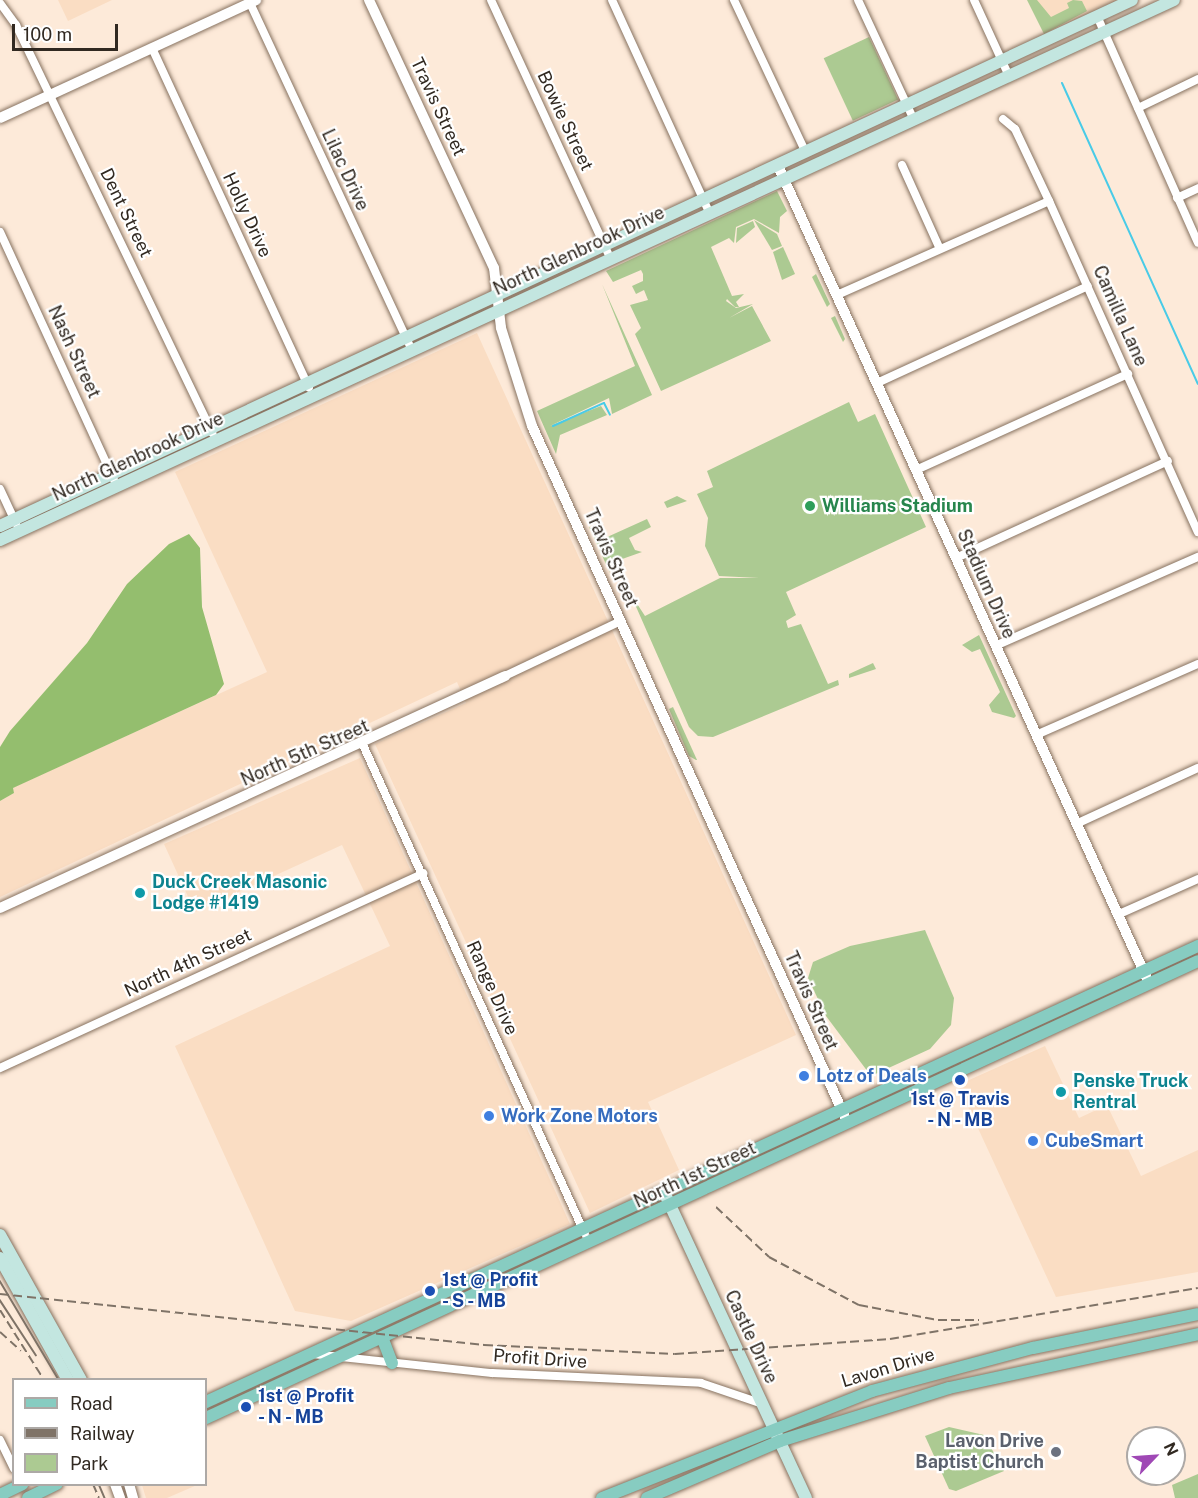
<!DOCTYPE html>
<style>
body{margin:0}
#map{position:relative;width:1198px;height:1498px;overflow:hidden;background:#fdead9;font-family:"Public Sans",sans-serif}
div>[style]{position:absolute}
[style*='--x']{left:calc(var(--x)*1px);top:calc(var(--y)*1px);width:calc(var(--w)*1px);rotate:calc(var(--a)*1deg)}
.built>*{inset:0;background:#faddc3}
.green>*{inset:0;background:#acca92;transform-origin:0 0}
.forest>*{inset:0;background:#94be6e}
.stream>*{height:2px;margin:-1px;padding:0 1px;transform-origin:1px;border-radius:1px;background:#49cbe7}
.roads{filter:drop-shadow(0 0 2px #877260) drop-shadow(0 0 2px #877260)}
.minor>*{height:8px;margin:-4px;padding:0 4px;transform-origin:4px;border-radius:4px;background:#fff}
.tertiary>*{height:10px;margin:-5px;padding:0 5px;transform-origin:5px;border-radius:5px;background:#fff}
.secondary>*{height:12px;margin:-6px;padding:0 6px;transform-origin:6px;border-radius:6px;background:#c3e6e0}
.primary>*{height:12px;margin:-6px;padding:0 6px;transform-origin:6px;border-radius:6px;background:#87ccc1}
.tram>*{height:1.5px;margin:-0.75px;padding:0 0.75px;transform-origin:0.75px;border-radius:0.75px;background:#7f7367}
.rail>*{height:2px;margin-top:-1px;transform-origin:0;background:repeating-linear-gradient(90deg,#7f7367 0 9px,transparent 0 13.5px)}
.dots>*{width:16px;height:16px;translate:-50% -50%;box-sizing:border-box;border:3px solid #fff;border-radius:50%}
span{translate:-50% -50%;white-space:nowrap;text-align:center;line-height:1.15;-webkit-text-stroke:4.5px #fff;paint-order:stroke}
.street-label{font-size:18px;color:#312921}
.leisure-label{font-size:18px;color:#27864d;font-weight:700}
.left{translate:0 -50%;text-align:left}
.culture-label{font-size:18px;color:#0d838f;font-weight:700}
.shop-label{font-size:18px;color:#366cbe;font-weight:700}
.transit-label{font-size:18px;color:#164399;font-weight:700}
.worship-label{font-size:18px;color:#5b616d;font-weight:700}
.right{translate:-100% -50%;text-align:right}
.legend{position:absolute;left:12px;top:1378px;width:195px;height:108px;box-sizing:border-box;background:#fff;border:2px solid #ada9a6;margin:0;padding:8px 10px;list-style:none;font-size:18px;color:#312921}
.legend li{display:flex;align-items:center;gap:12px;height:30px}
.legend b{width:30px;border:2px solid #ada9a6}
.north{position:absolute;left:1126px;top:1426px;width:60px;height:60px;box-sizing:border-box;background:#fff;border:2px solid #ada9a6;border-radius:50%;rotate:65deg;font-size:16px;font-weight:700;line-height:24px;text-align:center;color:#312921}
.north::after{content:'';display:block;margin:auto;width:21px;height:27px;background:#9f48b5;clip-path:polygon(50% 0,100% 100%,50% 72%,0 100%)}
.scale{position:absolute;left:12px;top:24px;width:106px;height:27px;box-sizing:border-box;border:3px solid #312921;border-top:0;padding-left:8px;font-size:18px;line-height:21px;white-space:nowrap;color:#312921;-webkit-text-stroke:4px #fff;paint-order:stroke}
</style>
<div id="map">
<div class="built">
<i style="clip-path:polygon(58px 0,112px 0,68px 21px)"></i>
<i style="clip-path:polygon(1033px 0,1123px 0,1049px 34px)"></i>
<i style="clip-path:polygon(477px 333px,796px 1035px,648px 1102px,679px 1170px,590px 1213px,375px 744px,466px 703px,457px 682px,0 897px,0 801px,14px 793px,12px 788px,267px 672px,175px 472px)"></i>
<i style="clip-path:polygon(360px 758px,570px 1224px,351px 1321px,295px 1311px,175px 1046px,390px 946px,342px 845px,195px 912px,164px 844px)"></i>
<i style="clip-path:polygon(1045px 1046px,1079px 1118px,1107px 1105px,1141px 1176px,1198px 1150px,1198px 1272px,1056px 1297px,958px 1085px)"></i>
<i style="clip-path:polygon(142px 1485px,142px 1484px,197px 1485px,167px 1498px,146px 1498px)"></i>
</div>
<div class="green">
<i style="clip-path:polygon(1027px 0,1037px 0,1051px 17px,1069px 8px,1067px 3px,1073px 0,1082px 1px,1087px 11px,1044px 34px)"></i>
<i style="left:869px;top:37px;width:69px;height:50px;rotate:65deg"></i>
<i style="clip-path:polygon(777px 191px,787px 211px,780px 217px,779px 233px,754px 219px,736px 227px,734px 243px,729px 238px,711px 247px,732px 296px,744px 294px,736px 302px,739px 307px,735px 307px,727px 299px,726px 301px,736px 308px,753px 304px,729px 318px,752px 306px,771px 341px,661px 391px,635px 334px,641px 328px,630px 305px,648px 300px,644px 290px,636px 294px,632px 286px,643px 281px,643px 274px,641px 270px,613px 282px,606px 271px)"></i>
<i style="clip-path:polygon(754px 220px,777px 234px,782px 246px,772px 250px)"></i>
<i style="clip-path:polygon(753px 221px,755px 227px,736px 243px,737px 228px)"></i>
<i style="clip-path:polygon(783px 247px,795px 274px,782px 280px,773px 252px)"></i>
<i style="clip-path:polygon(816px 274px,830px 304px,827px 307px,812px 277px)"></i>
<i style="clip-path:polygon(602px 284px,652px 395px,612px 414px,609px 398px,550px 426px,601px 406px,607px 415px,560px 435px,556px 454px,537px 411px,635px 366px)"></i>
<i style="clip-path:polygon(835px 316px,845px 339px,843px 342px,831px 318px)"></i>
<i style="clip-path:polygon(849px 402px,858px 422px,875px 414px,926px 527px,786px 592px,796px 615px,786px 621px,788px 628px,801px 624px,828px 684px,838px 680px,839px 685px,713px 737px,698px 736px,689px 727px,630px 593px,645px 616px,720px 578px,759px 578px,719px 576px,705px 546px,708px 518px,697px 494px,713px 487px,707px 471px)"></i>
<i style="clip-path:polygon(677px 496px,687px 501px,667px 508px,664px 502px)"></i>
<i style="clip-path:polygon(647px 519px,651px 527px,629px 538px,635px 550px,642px 552px,608px 564px,610px 573px,589px 527px,605px 538px)"></i>
<i style="clip-path:polygon(979px 635px,1016px 716px,1014px 718px,992px 712px,989px 705px,1000px 692px,980px 649px,972px 652px,962px 645px)"></i>
<i style="clip-path:polygon(873px 663px,876px 669px,849px 678px,849px 674px)"></i>
<i style="clip-path:polygon(673px 707px,697px 760px,696px 760px,689px 756px,669px 709px)"></i>
<i style="clip-path:polygon(925px 930px,954px 998px,951px 1025px,930px 1049px,871px 1076px,826px 1016px,808px 978px,813px 962px,850px 946px)"></i>
<i style="clip-path:polygon(949px 1427px,984px 1435px,1004px 1471px,956px 1491px,949px 1489px,925px 1436px)"></i>
<i style="clip-path:polygon(1198px 1474px,1198px 1498px,1175px 1498px,1172px 1485px)"></i>
</div>
<div class="forest">
<i style="clip-path:polygon(189px 534px,200px 548px,202px 607px,224px 684px,216px 695px,13px 788px,14px 793px,0 801px,0 747px,10px 731px,87px 643px,127px 584px,169px 544px)"></i>
</div>
<div class="stream">
<i style="--x:1062;--y:83;--w:330;--a:65.7"></i>
<i style="--x:553;--y:426;--w:56;--a:-24.3"></i>
<i style="--x:604;--y:403;--w:13;--a:63"></i>
</div>
<div class="roads">
<div class="minor">
<i style="--x:491;--y:0;--w:283;--a:65.2"></i>
<i style="--x:612;--y:0;--w:233;--a:65.4"></i>
<i style="--x:734;--y:0;--w:169;--a:64.8"></i>
<i style="--x:858;--y:0;--w:130;--a:65"></i>
<i style="--x:974;--y:0;--w:84;--a:65.3"></i>
<i style="--x:0;--y:3;--w:27;--a:54"></i>
<i style="--x:16;--y:25;--w:453;--a:64.3"></i>
<i style="--x:250;--y:3;--w:383;--a:65"></i>
<i style="--x:1097;--y:16;--w:248;--a:66"></i>
<i style="--x:152;--y:48;--w:374;--a:65.2"></i>
<i style="--x:1138;--y:108;--w:67;--a:-25.8"></i>
<i style="--x:1003;--y:119;--w:16;--a:40"></i>
<i style="--x:1015;--y:129;--w:80;--a:64.7"></i>
<i style="--x:1049;--y:201;--w:363;--a:65.8"></i>
<i style="--x:902;--y:165;--w:92;--a:65.7"></i>
<i style="--x:1177;--y:198;--w:23;--a:-25"></i>
<i style="--x:0;--y:232;--w:280;--a:65.3"></i>
<i style="--x:837;--y:295;--w:232;--a:-23.9"></i>
<i style="--x:877;--y:383;--w:232;--a:-24.7"></i>
<i style="--x:916;--y:470;--w:233;--a:-24.4"></i>
<i style="--x:0;--y:489;--w:38;--a:65"></i>
<i style="--x:956;--y:558;--w:233;--a:-24.6"></i>
<i style="--x:995;--y:646;--w:222;--a:-23.7"></i>
<i style="--x:505;--y:676;--w:128;--a:-25.4"></i>
<i style="--x:1036;--y:735;--w:177;--a:-23.7"></i>
<i style="--x:363;--y:745;--w:537;--a:65.58"></i>
<i style="--x:1076;--y:824;--w:134;--a:-24.7"></i>
<i style="--x:1117;--y:915;--w:89;--a:-24"></i>
<i style="--x:0;--y:1068;--w:466;--a:-24.7"></i>
<i style="--x:313;--y:1354;--w:180;--a:6.1"></i>
<i style="--x:492;--y:1373;--w:209;--a:2.7"></i>
<i style="--x:701;--y:1383;--w:65;--a:18.7"></i>
<i style="--x:0;--y:1440;--w:32;--a:64"></i>
</div>
<div class="tertiary">
<i style="--x:369;--y:0;--w:296;--a:65"></i>
<i style="--x:494;--y:268;--w:60;--a:83.3"></i>
<i style="--x:501;--y:328;--w:103;--a:72.4"></i>
<i style="--x:532;--y:426;--w:759;--a:65.63"></i>
<i style="--x:0;--y:118;--w:282;--a:-24.7"></i>
<i style="--x:778;--y:166;--w:897;--a:65.58"></i>
<i style="--x:0;--y:908;--w:556;--a:-24.67"></i>
<i style="--x:115;--y:1484;--w:15;--a:70"></i>
<i style="--x:129;--y:1484;--w:15;--a:74"></i>
</div>
<div class="secondary">
<i style="--x:0;--y:526;--w:1248;--a:-24.92"></i>
<i style="--x:0;--y:540;--w:1292;--a:-24.7"></i>
<i style="--x:664;--y:1192;--w:337;--a:65.1"></i>
<i style="--x:0;--y:1235;--w:166;--a:60.8"></i>
<i style="--x:0;--y:1258;--w:140;--a:60.9"></i>
</div>
<div class="primary">
<i style="--x:382;--y:1337;--w:28;--a:69"></i>
<i style="--x:206;--y:1402;--w:1092;--a:-24.69"></i>
<i style="--x:206;--y:1418;--w:1092;--a:-24.73"></i>
<i style="--x:0;--y:1495;--w:25;--a:-26"></i>
<i style="--x:28;--y:1498;--w:32;--a:-26"></i>
<i style="--x:602;--y:1498;--w:290;--a:-21.6"></i>
<i style="--x:872;--y:1391;--w:167;--a:-15"></i>
<i style="--x:1033;--y:1348;--w:168;--a:-11.6"></i>
<i style="--x:647;--y:1498;--w:145;--a:-23.2"></i>
<i style="--x:780;--y:1441;--w:177;--a:-17.4"></i>
<i style="--x:949;--y:1388;--w:255;--a:-12.2"></i>
</div>
</div>
<div class="tram">
<i style="--x:0;--y:1281;--w:115;--a:59.2"></i>
<i style="--x:0;--y:1300;--w:66;--a:56.8"></i>
<i style="--x:99;--y:1484;--w:15;--a:67"></i>
</div>
<div class="rail">
<i style="--x:716;--y:1207;--w:73;--a:43.3"></i>
<i style="--x:769;--y:1257;--w:102;--a:28.1"></i>
<i style="--x:859;--y:1305;--w:80;--a:10.8"></i>
<i style="--x:938;--y:1320;--w:41;--a:0"></i>
<i style="--x:0;--y:1294;--w:487;--a:6"></i>
<i style="--x:484;--y:1345;--w:191;--a:2.7"></i>
<i style="--x:675;--y:1354;--w:216;--a:-4"></i>
<i style="--x:890;--y:1339;--w:312;--a:-9.4"></i>
<i style="--x:0;--y:1310;--w:83;--a:57.8"></i>
<i style="--x:0;--y:1332;--w:28;--a:42"></i>
<i style="--x:93;--y:1484;--w:15;--a:67"></i>
</div>
<div class="dots">
<i style="left:810px;top:506px;background:#2e9e5b"></i>
<i style="left:140px;top:893px;background:#0f9aa8"></i>
<i style="left:804px;top:1076px;background:#3f7fe0"></i>
<i style="left:960px;top:1080px;background:#1a4fb4"></i>
<i style="left:1061px;top:1092px;background:#0f9aa8"></i>
<i style="left:489px;top:1116px;background:#3f7fe0"></i>
<i style="left:1033px;top:1141px;background:#3f7fe0"></i>
<i style="left:430px;top:1291px;background:#1a4fb4"></i>
<i style="left:246px;top:1407px;background:#1a4fb4"></i>
<i style="left:1056px;top:1452px;background:#6b7280"></i>
</div>
<div class="street-label">
<span style="left:438px;top:107px;rotate:65deg">Travis Street</span>
<span style="left:565px;top:121px;rotate:65deg">Bowie Street</span>
<span style="left:345px;top:170px;rotate:65deg">Lilac Drive</span>
<span style="left:126px;top:213px;rotate:64deg">Dent Street</span>
<span style="left:247px;top:215px;rotate:65deg">Holly Drive</span>
<span style="left:579px;top:251px;rotate:-25deg">North Glenbrook Drive</span>
<span style="left:1120px;top:316px;rotate:66deg">Camilla Lane</span>
<span style="left:74px;top:352px;rotate:65deg">Nash Street</span>
<span style="left:138px;top:457px;rotate:-25deg">North Glenbrook Drive</span>
<span style="left:611px;top:558px;rotate:66deg">Travis Street</span>
<span style="left:986px;top:584px;rotate:66deg">Stadium Drive</span>
<span style="left:305px;top:753px;rotate:-24deg">North 5th Street</span>
<span style="left:188px;top:963px;rotate:-25deg">North 4th Street</span>
<span style="left:492px;top:988px;rotate:66deg">Range Drive</span>
<span style="left:811px;top:1001px;rotate:66deg">Travis Street</span>
<span style="left:695px;top:1175px;rotate:-25deg">North 1st Street</span>
<span style="left:751px;top:1337px;rotate:65deg">Castle Drive</span>
<span style="left:540px;top:1359px;rotate:4deg">Profit Drive</span>
<span style="left:888px;top:1368px;rotate:-17deg">Lavon Drive</span>
</div>
<div class="leisure-label">
<span class="left" style="left:822px;top:506px">Williams Stadium</span>
</div>
<div class="culture-label">
<span class="left" style="left:152px;top:893px">Duck Creek Masonic<br>Lodge #1419</span>
<span class="left" style="left:1073px;top:1092px">Penske Truck<br>Rentral</span>
</div>
<div class="shop-label">
<span class="left" style="left:816px;top:1076px">Lotz of Deals</span>
<span class="left" style="left:501px;top:1116px">Work Zone Motors</span>
<span class="left" style="left:1045px;top:1141px">CubeSmart</span>
</div>
<div class="transit-label">
<span style="left:960px;top:1110px">1st @ Travis<br>- N - MB</span>
<span class="left" style="left:442px;top:1291px">1st @ Profit<br>- S - MB</span>
<span class="left" style="left:258px;top:1407px">1st @ Profit<br>- N - MB</span>
</div>
<div class="worship-label">
<span class="right" style="left:1044px;top:1452px">Lavon Drive<br>Baptist Church</span>
</div>
<ul class="legend">
<li><b style="height:8px;background:#87ccc1"></b>Road</li>
<li><b style="height:8px;background:#7f7367"></b>Railway</li>
<li><b style="height:16px;background:#acca92"></b>Park</li>
</ul>
<div class="north">N</div>
<div class="scale">100 m</div>
</div>
